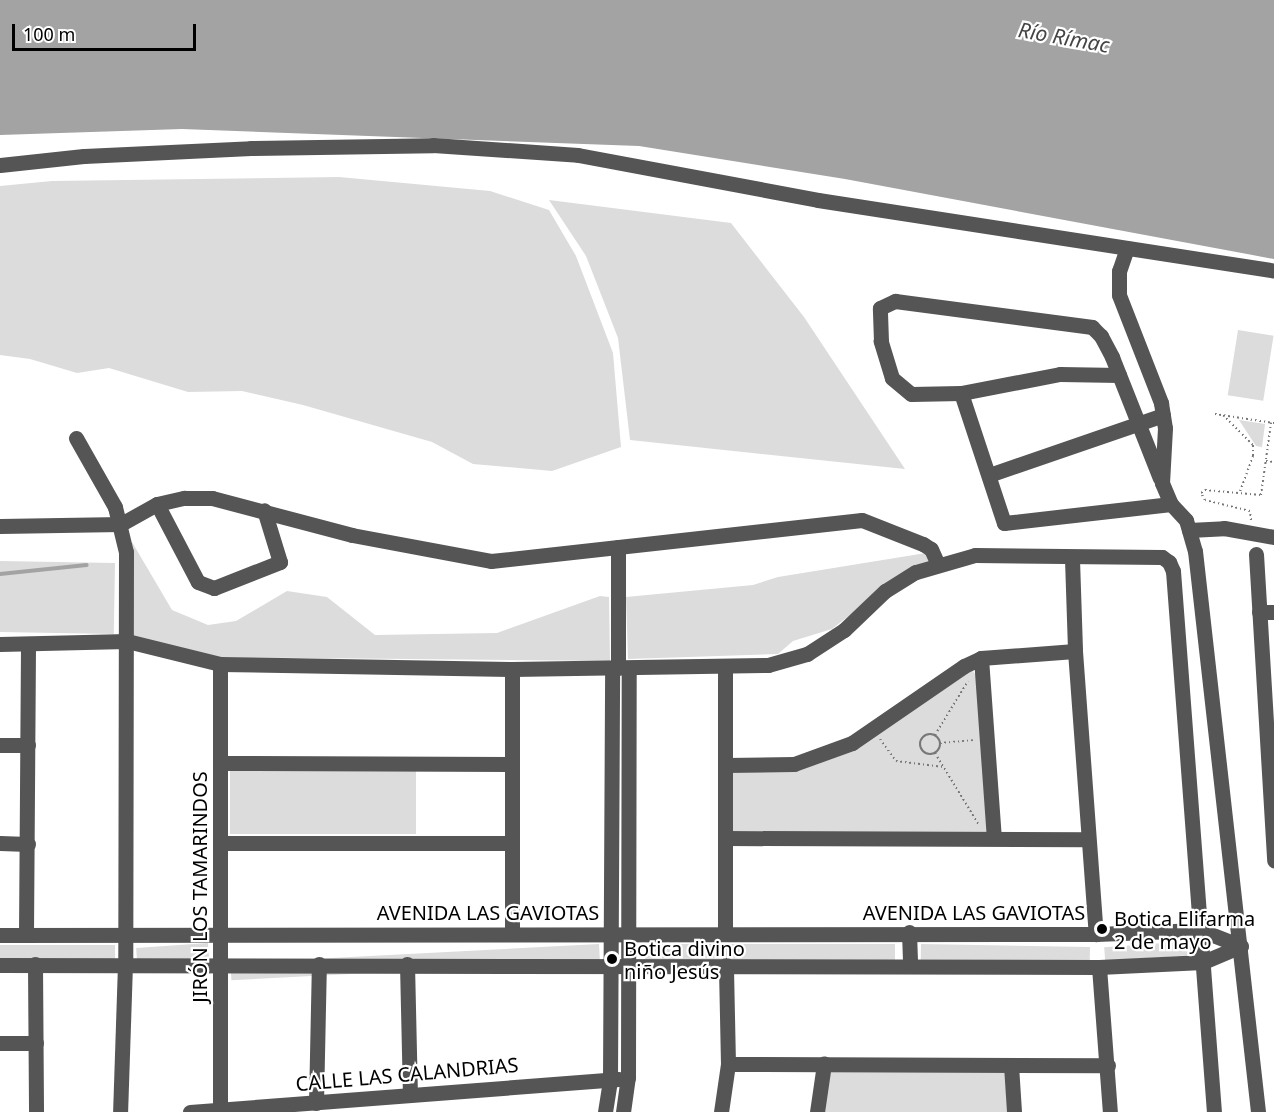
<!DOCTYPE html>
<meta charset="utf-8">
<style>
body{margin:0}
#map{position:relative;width:1274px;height:1112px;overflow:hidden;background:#fff;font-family:"Noto Sans",sans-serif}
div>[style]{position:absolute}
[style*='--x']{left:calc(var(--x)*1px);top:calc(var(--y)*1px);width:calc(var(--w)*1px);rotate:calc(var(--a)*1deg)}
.green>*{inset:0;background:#dcdcdc;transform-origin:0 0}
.water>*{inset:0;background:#a3a3a3}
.stream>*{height:4px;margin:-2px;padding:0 2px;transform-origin:2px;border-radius:2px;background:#a3a3a3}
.path>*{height:2px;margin-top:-1px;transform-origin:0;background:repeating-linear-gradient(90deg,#777 0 1.5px,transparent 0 4.5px)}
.path>.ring{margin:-1px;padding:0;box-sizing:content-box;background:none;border:2px solid #777;border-radius:50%}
.minor>*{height:15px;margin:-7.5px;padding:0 7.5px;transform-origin:7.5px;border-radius:7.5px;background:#555}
.dots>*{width:16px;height:16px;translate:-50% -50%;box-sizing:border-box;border:3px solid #fff;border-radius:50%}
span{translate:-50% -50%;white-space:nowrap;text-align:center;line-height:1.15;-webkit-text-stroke:4.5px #fff;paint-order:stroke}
.street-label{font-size:20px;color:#000}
.poi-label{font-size:20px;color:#000}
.left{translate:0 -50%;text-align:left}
.water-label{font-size:21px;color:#444;font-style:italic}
.scale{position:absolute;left:12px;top:24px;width:184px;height:27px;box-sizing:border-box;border:3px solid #000;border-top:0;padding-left:8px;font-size:18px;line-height:21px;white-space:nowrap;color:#000;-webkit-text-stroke:4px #fff;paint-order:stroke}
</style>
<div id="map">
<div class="green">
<i style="clip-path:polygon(339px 177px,490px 191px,549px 210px,576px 256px,613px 353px,621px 447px,552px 471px,473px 464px,432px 442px,303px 405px,242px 391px,188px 392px,109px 368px,77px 373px,30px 359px,0 355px,0 186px,52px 181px)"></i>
<i style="clip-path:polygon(549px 200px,731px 223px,804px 317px,905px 469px,630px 440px,618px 338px,586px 256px)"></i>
<i style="left:1238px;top:330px;width:36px;height:66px;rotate:9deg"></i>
<i style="clip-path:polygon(1239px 420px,1265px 424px,1262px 447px,1256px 446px)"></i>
<i style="clip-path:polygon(132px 542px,172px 610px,208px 625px,236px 621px,287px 591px,327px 597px,375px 635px,497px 633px,600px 596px,609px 597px,610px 661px,215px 657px,132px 637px)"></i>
<i style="clip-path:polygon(926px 553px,930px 564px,883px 589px,832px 629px,793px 641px,778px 654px,628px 659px,626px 597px,753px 585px,778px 577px)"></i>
<i style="left:115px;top:563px;width:71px;height:115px;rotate:91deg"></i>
<i style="clip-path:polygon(973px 671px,977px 677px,988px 831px,985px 835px,733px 831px,733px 772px,814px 765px,842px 755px,875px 736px,961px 673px)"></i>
<i style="left:416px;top:769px;width:65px;height:186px;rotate:90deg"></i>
<i style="left:1192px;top:941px;width:14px;height:88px;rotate:86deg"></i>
<i style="left:208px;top:943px;width:16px;height:72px;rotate:86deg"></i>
<i style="left:599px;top:944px;width:17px;height:369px;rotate:87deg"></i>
<i style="left:645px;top:944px;width:250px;height:17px"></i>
<i style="left:921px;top:944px;width:169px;height:16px;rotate:1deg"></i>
<i style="left:0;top:945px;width:115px;height:16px"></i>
<i style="clip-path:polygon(1002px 1067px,1006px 1073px,1009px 1112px,823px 1112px,828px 1075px,833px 1070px)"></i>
</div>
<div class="water">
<i style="clip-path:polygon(0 0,1274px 0,1274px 259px,845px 179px,639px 146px,182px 129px,0 135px)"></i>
</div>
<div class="stream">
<i style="--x:0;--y:574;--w:87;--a:-5.9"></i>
</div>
<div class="path">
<i style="--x:1215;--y:414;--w:60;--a:8.7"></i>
<i style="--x:1223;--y:415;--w:42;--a:45"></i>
<i style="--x:1253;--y:445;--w:11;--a:90"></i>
<i style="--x:1253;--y:456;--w:38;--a:110"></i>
<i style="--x:1266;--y:461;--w:8;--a:7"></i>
<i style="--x:1251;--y:520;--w:9;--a:-96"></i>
<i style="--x:1250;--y:511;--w:46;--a:-166.3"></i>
<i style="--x:1205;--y:500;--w:8;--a:-120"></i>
<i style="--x:1201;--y:493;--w:5;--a:-37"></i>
<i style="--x:1205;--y:490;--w:56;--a:5.1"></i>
<i style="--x:1261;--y:495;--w:73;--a:-82.1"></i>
<i class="ring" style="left:920px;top:734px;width:18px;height:18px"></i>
<i style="--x:935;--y:735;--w:63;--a:-58.6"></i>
<i style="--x:880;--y:739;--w:27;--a:54"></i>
<i style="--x:896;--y:761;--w:48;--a:7.1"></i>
<i style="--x:940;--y:743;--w:33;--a:-5"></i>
<i style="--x:935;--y:753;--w:84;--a:58.6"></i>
</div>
<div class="minor">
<i style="--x:0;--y:165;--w:84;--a:-6.1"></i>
<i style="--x:84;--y:156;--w:167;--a:-2.7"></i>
<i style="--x:251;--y:148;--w:182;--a:-0.9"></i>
<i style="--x:433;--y:145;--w:145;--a:3.9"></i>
<i style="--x:578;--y:155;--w:244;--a:10.6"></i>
<i style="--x:818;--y:200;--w:461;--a:8.8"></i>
<i style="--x:1127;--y:248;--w:24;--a:109"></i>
<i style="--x:1119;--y:271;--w:24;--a:90"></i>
<i style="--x:1119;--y:295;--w:116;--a:68.7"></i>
<i style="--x:1161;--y:403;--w:25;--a:81"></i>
<i style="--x:1165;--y:428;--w:55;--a:93.1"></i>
<i style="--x:1162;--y:483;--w:23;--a:67"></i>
<i style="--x:1171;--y:504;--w:22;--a:47"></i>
<i style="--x:1186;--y:520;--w:32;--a:74"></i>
<i style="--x:1195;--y:551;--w:565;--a:83.59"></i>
<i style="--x:1119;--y:375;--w:59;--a:-179"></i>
<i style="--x:1060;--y:374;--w:101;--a:169.1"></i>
<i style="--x:961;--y:393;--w:50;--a:178.9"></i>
<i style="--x:911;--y:394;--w:25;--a:-140"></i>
<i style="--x:892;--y:378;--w:39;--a:-107"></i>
<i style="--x:881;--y:341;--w:33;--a:-92"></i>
<i style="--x:880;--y:308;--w:17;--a:-25"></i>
<i style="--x:895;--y:301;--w:199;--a:7.5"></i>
<i style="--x:1092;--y:327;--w:13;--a:45"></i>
<i style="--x:1101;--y:336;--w:24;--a:62"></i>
<i style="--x:1112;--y:357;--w:130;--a:68.4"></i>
<i style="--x:961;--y:393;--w:137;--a:71.7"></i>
<i style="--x:1004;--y:523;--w:168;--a:-6.5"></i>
<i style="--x:76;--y:438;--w:79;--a:60.5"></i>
<i style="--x:115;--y:507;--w:46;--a:76.3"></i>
<i style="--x:126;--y:552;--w:412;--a:90.1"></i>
<i style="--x:125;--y:964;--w:148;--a:91.9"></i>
<i style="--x:989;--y:475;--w:184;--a:-19"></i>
<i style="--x:157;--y:504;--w:88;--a:62.3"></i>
<i style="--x:198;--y:582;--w:17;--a:21"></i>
<i style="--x:214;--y:588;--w:71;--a:-21.5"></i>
<i style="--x:280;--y:562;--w:54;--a:-107.1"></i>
<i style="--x:0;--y:526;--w:121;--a:-0.9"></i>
<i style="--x:121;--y:524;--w:41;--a:-29.1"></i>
<i style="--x:157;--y:504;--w:28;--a:-13"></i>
<i style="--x:184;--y:498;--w:28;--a:0"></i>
<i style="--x:212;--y:498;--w:145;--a:14.8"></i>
<i style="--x:352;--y:535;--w:141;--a:10.6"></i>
<i style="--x:491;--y:561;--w:373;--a:-6.3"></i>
<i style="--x:862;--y:520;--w:66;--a:21.5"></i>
<i style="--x:923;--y:544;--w:9;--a:32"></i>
<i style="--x:931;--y:549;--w:17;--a:66"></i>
<i style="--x:1189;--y:530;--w:35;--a:-3"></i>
<i style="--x:1224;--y:528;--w:51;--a:10.2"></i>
<i style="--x:618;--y:547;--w:121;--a:90"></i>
<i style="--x:1256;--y:554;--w:307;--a:86.6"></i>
<i style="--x:1072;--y:559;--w:92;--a:88.1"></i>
<i style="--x:1075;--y:651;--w:284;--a:85.8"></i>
<i style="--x:1259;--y:612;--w:15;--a:0"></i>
<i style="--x:0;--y:644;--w:127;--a:-1.4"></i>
<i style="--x:127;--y:641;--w:96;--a:13.9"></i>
<i style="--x:220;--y:664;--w:292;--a:1"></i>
<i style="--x:512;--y:669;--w:256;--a:-0.9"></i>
<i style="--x:768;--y:665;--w:41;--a:-15.8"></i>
<i style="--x:807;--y:654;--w:44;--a:-33"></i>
<i style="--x:844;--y:630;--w:57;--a:-43.6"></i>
<i style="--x:885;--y:591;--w:36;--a:-32"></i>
<i style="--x:916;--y:572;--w:61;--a:-16.1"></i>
<i style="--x:975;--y:555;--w:187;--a:0.6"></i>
<i style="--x:1162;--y:557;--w:9;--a:36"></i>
<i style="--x:1169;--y:562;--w:10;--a:66"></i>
<i style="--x:1173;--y:571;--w:543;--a:85.67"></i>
<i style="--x:981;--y:658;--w:180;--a:85.9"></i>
<i style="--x:220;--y:664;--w:446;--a:90"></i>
<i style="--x:725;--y:666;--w:267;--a:90"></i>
<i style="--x:0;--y:745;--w:28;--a:0"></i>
<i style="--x:220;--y:763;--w:292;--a:0.2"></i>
<i style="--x:726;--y:765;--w:68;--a:-0.8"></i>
<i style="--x:794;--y:764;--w:62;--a:-19.9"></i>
<i style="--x:852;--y:743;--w:136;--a:-34.5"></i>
<i style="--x:964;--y:666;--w:19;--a:-25"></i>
<i style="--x:981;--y:658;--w:94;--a:-4.3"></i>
<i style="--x:726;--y:838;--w:362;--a:0.2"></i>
<i style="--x:0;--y:843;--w:28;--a:2"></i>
<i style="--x:221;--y:843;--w:291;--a:0"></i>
<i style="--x:512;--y:932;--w:263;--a:-90"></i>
<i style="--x:909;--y:932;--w:34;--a:88"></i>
<i style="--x:26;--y:934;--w:290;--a:-89.6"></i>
<i style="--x:0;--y:935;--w:1096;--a:-0.05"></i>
<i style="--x:1096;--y:934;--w:104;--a:-2.2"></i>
<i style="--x:1200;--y:930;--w:44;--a:21.3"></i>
<i style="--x:35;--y:964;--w:148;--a:89.6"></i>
<i style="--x:407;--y:964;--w:130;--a:88.7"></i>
<i style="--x:0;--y:965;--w:1099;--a:0.1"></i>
<i style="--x:1099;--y:967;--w:104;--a:-2.8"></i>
<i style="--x:1203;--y:962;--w:41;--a:-22.8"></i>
<i style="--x:1099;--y:967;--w:145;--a:85.7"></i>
<i style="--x:0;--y:1043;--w:36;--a:0"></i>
<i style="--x:728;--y:1064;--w:380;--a:0.2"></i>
<i style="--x:1011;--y:1065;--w:47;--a:86.3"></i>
<i style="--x:316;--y:1103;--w:139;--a:-88.8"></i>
<i style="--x:190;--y:1112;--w:430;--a:-4.4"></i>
<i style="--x:605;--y:1112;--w:33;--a:-81"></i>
<i style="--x:610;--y:1079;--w:410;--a:-89.7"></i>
<i style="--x:623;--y:1112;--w:34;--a:-82"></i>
<i style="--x:628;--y:1078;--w:410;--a:-89.9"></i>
<i style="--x:721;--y:1112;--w:49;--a:-81.7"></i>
<i style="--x:728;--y:1064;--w:99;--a:-91.2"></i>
<i style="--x:817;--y:1112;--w:49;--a:-81.7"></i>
</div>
<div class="dots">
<i style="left:1102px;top:929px;background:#000"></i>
<i style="left:612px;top:959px;background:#000"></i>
</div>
<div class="street-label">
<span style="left:199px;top:887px;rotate:-90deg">JIRÓN LOS TAMARINDOS</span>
<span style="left:488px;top:912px">AVENIDA LAS GAVIOTAS</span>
<span style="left:974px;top:912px">AVENIDA LAS GAVIOTAS</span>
<span style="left:407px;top:1074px;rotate:-5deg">CALLE LAS CALANDRIAS</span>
</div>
<div class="poi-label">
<span class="left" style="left:1114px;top:930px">Botica Elifarma<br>2 de mayo</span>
<span class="left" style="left:624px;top:960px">Botica divino<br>niño Jesús</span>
</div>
<div class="water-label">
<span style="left:1064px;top:37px;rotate:10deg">Río Rímac</span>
</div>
<div class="scale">100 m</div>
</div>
